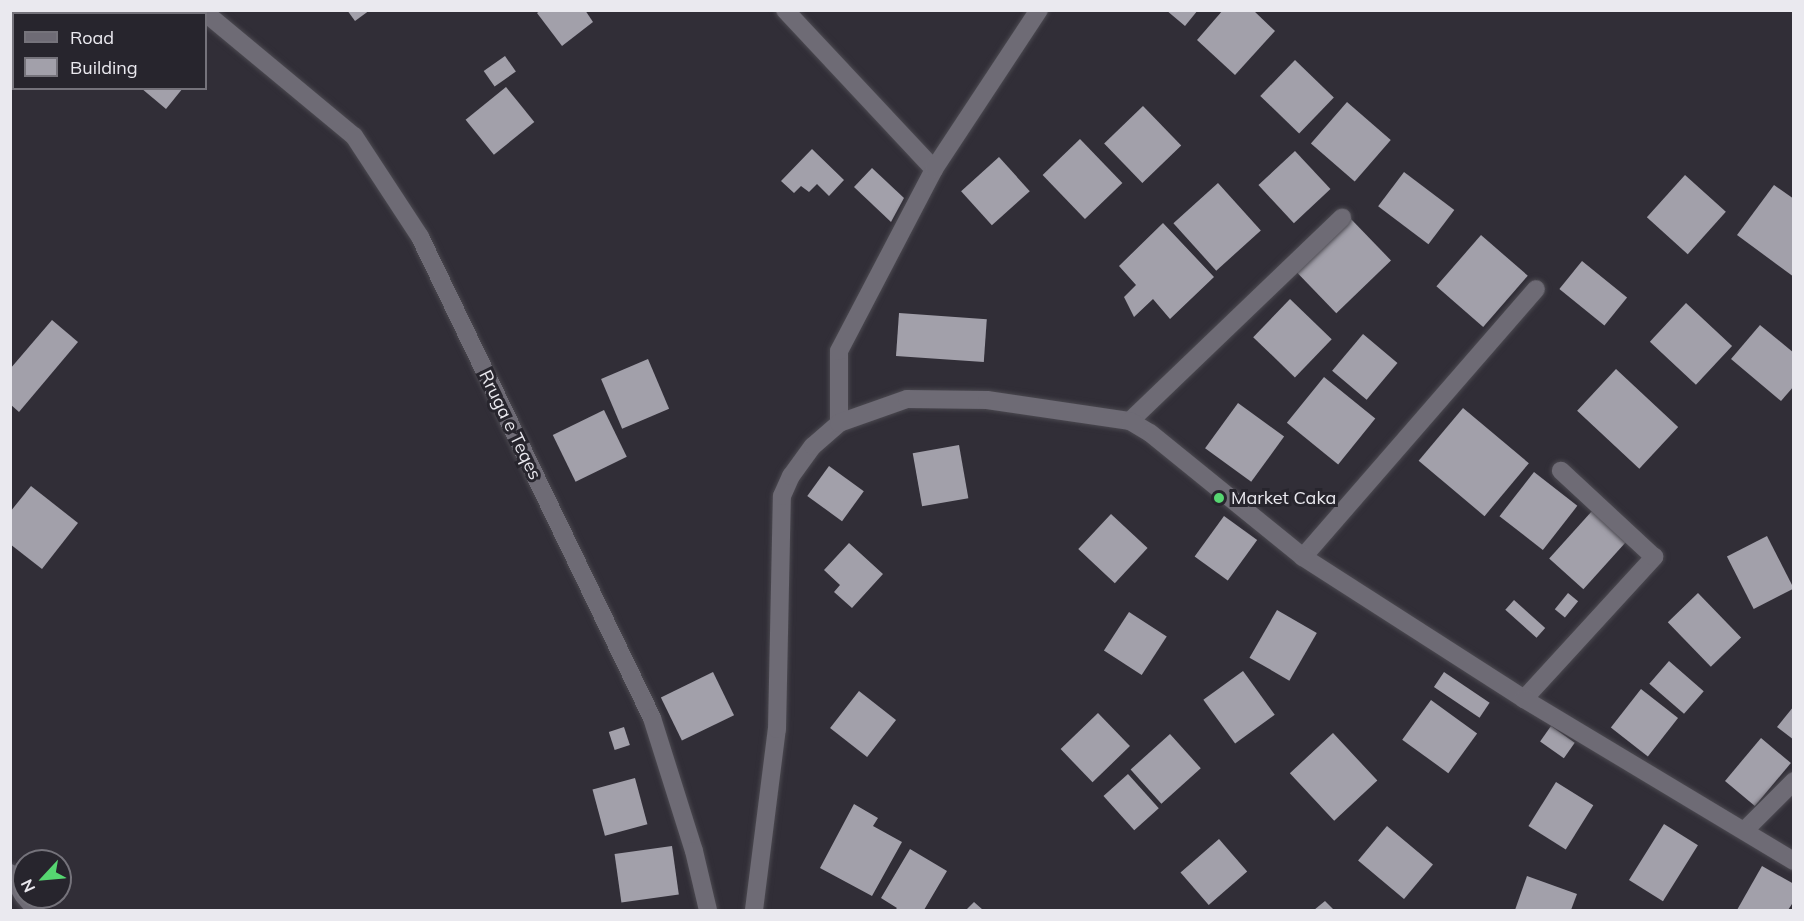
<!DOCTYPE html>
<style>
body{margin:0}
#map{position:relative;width:1804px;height:921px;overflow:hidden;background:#312e37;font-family:Mulish,sans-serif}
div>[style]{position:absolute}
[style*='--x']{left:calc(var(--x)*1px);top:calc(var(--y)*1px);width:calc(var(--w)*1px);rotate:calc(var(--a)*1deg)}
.building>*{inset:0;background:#a2a0aa;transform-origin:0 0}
.roads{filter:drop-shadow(0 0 2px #4b4950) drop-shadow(0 0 2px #4b4950)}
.minor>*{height:18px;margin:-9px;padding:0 9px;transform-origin:9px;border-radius:9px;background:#6e6b75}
.dots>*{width:16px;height:16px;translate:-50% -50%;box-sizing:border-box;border:3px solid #27252d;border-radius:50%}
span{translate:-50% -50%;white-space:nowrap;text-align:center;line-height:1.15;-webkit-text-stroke:6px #27252d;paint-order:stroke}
.street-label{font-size:18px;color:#eae9ef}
.poi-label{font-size:18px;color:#eae9ef}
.left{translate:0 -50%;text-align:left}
.frame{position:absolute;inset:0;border:12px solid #eae9ef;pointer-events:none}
.legend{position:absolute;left:12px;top:12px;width:195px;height:78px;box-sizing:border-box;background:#27252d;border:2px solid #75737b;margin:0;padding:8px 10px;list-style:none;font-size:18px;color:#eae9ef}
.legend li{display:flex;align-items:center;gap:12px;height:30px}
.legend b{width:30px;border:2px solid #75737b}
.north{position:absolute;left:12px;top:849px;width:60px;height:60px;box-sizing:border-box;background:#27252d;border:2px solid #75737b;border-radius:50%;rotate:244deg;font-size:16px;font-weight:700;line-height:24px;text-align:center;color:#eae9ef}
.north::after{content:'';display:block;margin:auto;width:21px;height:27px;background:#56d671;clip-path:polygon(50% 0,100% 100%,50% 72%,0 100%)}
</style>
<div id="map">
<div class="building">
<i style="clip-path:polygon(347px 10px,370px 10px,355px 21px)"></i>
<i style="clip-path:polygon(541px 10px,585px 10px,593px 22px,562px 46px,537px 13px)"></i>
<i style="clip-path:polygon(1166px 10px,1198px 10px,1185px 26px)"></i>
<i style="clip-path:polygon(1223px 10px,1253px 10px,1275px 31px,1235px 75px,1197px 40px)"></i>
<i style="left:505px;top:56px;width:19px;height:26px;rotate:55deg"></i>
<i style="left:1295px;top:60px;width:54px;height:50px;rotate:44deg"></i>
<i style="left:506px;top:87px;width:45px;height:52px;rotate:51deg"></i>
<i style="clip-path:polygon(141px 88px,183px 88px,166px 109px)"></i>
<i style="left:1347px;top:102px;width:58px;height:55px;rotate:41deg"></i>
<i style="left:1143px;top:106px;width:55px;height:54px;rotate:46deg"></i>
<i style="left:1080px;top:139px;width:61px;height:52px;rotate:46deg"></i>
<i style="clip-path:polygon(812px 149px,844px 180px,829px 196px,817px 184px,809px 192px,801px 186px,794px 193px,781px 181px)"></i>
<i style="left:1295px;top:151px;width:52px;height:50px;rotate:47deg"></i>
<i style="left:999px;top:157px;width:46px;height:51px;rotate:48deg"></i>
<i style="clip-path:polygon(872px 168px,904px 198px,891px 222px,854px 187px)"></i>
<i style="left:1404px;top:172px;width:63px;height:43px;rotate:37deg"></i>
<i style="left:1685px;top:175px;width:55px;height:57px;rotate:42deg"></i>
<i style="left:1218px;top:183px;width:64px;height:60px;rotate:48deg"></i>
<i style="clip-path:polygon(1774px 185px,1794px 199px,1794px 277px,1737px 235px)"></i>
<i style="left:1350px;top:218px;width:59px;height:76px;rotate:46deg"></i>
<i style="clip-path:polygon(1163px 223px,1214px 277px,1170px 319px,1153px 299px,1134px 317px,1124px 297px,1136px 285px,1119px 266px)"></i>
<i style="left:1481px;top:235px;width:62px;height:68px;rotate:41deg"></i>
<i style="left:1582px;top:261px;width:58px;height:36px;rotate:39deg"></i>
<i style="left:1290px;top:299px;width:58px;height:53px;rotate:44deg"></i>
<i style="left:1686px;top:303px;width:63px;height:53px;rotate:43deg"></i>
<i style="left:899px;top:313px;width:88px;height:43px;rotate:4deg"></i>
<i style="clip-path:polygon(52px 320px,78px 342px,19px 412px,10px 404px,10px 369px)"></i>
<i style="clip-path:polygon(1760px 325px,1794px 353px,1794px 386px,1781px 401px,1731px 359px)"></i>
<i style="left:1363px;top:334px;width:45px;height:48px;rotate:40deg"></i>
<i style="left:648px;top:359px;width:54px;height:51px;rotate:67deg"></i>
<i style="left:1616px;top:369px;width:85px;height:57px;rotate:43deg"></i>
<i style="left:1324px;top:377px;width:66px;height:59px;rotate:39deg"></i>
<i style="left:1238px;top:403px;width:57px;height:56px;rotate:36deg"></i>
<i style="left:1463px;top:408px;width:86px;height:69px;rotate:40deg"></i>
<i style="left:604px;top:410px;width:52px;height:57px;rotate:64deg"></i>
<i style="left:959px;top:445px;width:54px;height:47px;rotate:80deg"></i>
<i style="left:829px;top:466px;width:43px;height:37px;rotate:36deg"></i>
<i style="left:1534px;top:472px;width:55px;height:56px;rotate:38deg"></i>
<i style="clip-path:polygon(31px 486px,78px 523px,42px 569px,10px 544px,10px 512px)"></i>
<i style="left:1592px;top:511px;width:46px;height:64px;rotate:42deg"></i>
<i style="left:1111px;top:514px;width:50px;height:48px;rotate:43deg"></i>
<i style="left:1224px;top:516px;width:41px;height:50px;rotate:36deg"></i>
<i style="left:1767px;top:536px;width:59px;height:45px;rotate:63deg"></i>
<i style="clip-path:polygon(849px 543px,883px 574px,852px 608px,834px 592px,840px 585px,824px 570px)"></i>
<i style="left:1568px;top:593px;width:13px;height:21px;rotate:39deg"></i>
<i style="left:1698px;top:593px;width:62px;height:42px;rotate:46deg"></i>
<i style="left:1514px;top:600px;width:42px;height:13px;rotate:42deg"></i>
<i style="left:1277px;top:610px;width:46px;height:55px;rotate:30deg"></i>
<i style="left:1129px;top:612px;width:45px;height:46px;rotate:33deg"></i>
<i style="left:1669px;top:661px;width:46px;height:30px;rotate:41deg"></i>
<i style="left:1243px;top:671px;width:54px;height:49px;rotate:54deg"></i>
<i style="left:713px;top:672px;width:48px;height:58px;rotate:64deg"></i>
<i style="left:1444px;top:672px;width:55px;height:18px;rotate:34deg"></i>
<i style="left:1641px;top:689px;width:47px;height:49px;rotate:38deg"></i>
<i style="left:859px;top:691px;width:47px;height:47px;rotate:38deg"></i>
<i style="left:1431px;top:700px;width:57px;height:49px;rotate:36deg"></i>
<i style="clip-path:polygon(1794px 706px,1794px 740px,1777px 727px)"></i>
<i style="left:1098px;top:713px;width:46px;height:52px;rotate:46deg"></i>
<i style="left:1551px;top:726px;width:29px;height:19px;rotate:35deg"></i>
<i style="left:624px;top:727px;width:19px;height:16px;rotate:72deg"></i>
<i style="left:1333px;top:733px;width:65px;height:59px;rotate:47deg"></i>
<i style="left:1170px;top:734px;width:46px;height:53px;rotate:48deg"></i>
<i style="left:1761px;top:738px;width:39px;height:56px;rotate:40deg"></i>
<i style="left:1128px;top:774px;width:46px;height:33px;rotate:48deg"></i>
<i style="left:635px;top:778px;width:48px;height:44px;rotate:75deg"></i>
<i style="left:1556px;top:782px;width:44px;height:52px;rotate:32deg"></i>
<i style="clip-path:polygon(854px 804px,878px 818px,873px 826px,902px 842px,872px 896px,820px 868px)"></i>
<i style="left:1664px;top:824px;width:40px;height:66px;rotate:32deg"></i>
<i style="left:1387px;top:826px;width:60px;height:45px;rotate:40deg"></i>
<i style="left:1219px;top:839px;width:43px;height:51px;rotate:49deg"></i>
<i style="left:672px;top:846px;width:49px;height:58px;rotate:82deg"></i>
<i style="clip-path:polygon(910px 849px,947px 871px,924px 910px,895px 910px,897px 908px,881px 898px)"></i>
<i style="clip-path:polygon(1762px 866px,1794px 884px,1794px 901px,1788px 910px,1737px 910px)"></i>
<i style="clip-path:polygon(1527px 876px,1577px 894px,1571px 910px,1515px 910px)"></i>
<i style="clip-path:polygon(1325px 901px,1334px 910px,1314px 910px)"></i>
<i style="clip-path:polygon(974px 902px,983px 910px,966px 910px)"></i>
</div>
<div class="roads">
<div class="minor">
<i style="--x:202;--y:10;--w:197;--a:39.7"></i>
<i style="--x:354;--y:136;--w:121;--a:56.8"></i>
<i style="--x:420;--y:237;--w:534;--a:64.25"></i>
<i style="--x:652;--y:718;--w:139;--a:72.5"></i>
<i style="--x:694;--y:851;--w:61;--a:76.7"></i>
<i style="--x:785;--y:10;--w:218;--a:46.9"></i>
<i style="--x:1130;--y:421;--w:294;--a:-43.8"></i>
<i style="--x:839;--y:423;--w:72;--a:-90"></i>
<i style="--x:839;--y:351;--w:205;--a:-62.4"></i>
<i style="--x:934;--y:169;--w:191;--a:-56.6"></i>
<i style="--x:1303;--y:557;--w:355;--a:-49"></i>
<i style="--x:1524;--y:699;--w:193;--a:-47.5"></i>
<i style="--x:1654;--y:557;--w:127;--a:-137.2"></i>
<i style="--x:1746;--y:829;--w:68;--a:-45"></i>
<i style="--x:10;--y:873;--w:27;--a:59"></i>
<i style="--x:25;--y:897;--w:17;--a:50"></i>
<i style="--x:754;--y:910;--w:182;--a:-82.8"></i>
<i style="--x:777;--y:729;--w:233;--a:-88.8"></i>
<i style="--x:782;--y:496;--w:22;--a:-66"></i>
<i style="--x:791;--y:476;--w:37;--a:-54"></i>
<i style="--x:813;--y:446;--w:35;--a:-41"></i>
<i style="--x:839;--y:423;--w:72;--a:-19.4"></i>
<i style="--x:907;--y:399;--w:80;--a:0.7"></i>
<i style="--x:987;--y:400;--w:145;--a:8.4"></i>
<i style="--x:1130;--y:421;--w:23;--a:31"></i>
<i style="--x:1150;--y:433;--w:197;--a:39"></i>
<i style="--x:1303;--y:557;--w:263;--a:32.7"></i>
<i style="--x:1524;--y:699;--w:315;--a:31"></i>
</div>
</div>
<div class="dots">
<i style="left:1219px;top:498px;background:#56d671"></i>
</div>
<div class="street-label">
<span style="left:510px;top:425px;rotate:64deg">Rruga e Teqes</span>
</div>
<div class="poi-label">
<span class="left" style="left:1231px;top:498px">Market Caka</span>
</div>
<div class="frame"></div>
<ul class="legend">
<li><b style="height:8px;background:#6e6b75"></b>Road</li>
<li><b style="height:16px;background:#a2a0aa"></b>Building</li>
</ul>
<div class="north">N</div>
</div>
